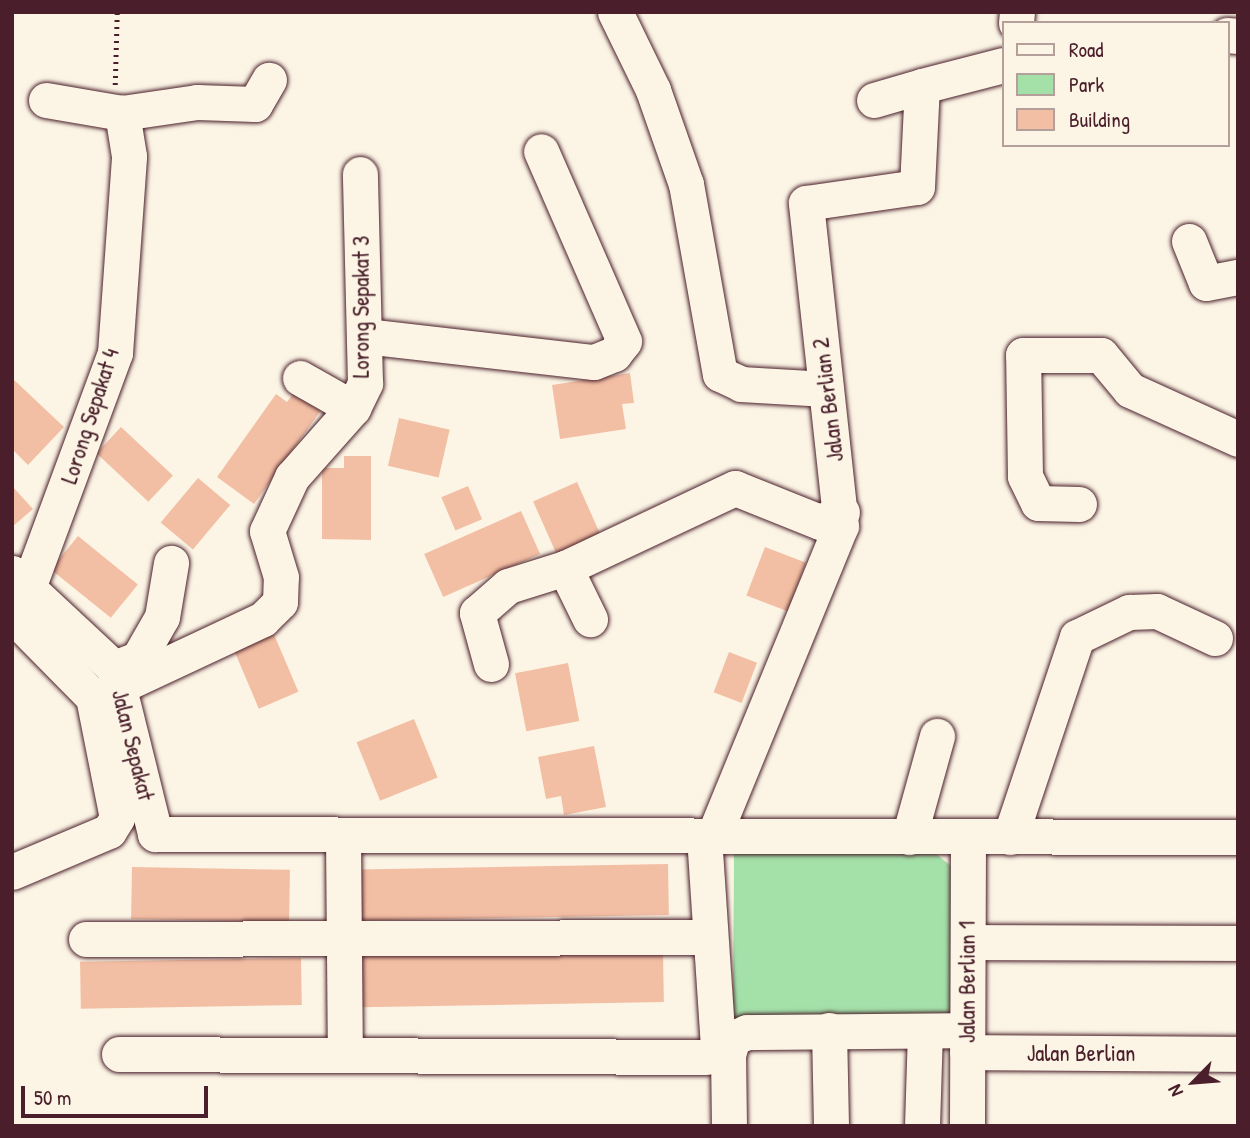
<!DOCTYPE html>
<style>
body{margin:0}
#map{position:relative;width:1250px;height:1138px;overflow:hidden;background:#fcf5e5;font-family:"Patrick Hand",sans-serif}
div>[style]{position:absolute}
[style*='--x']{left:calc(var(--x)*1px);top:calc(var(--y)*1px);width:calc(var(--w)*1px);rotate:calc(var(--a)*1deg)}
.green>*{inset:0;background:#a4e1a9}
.building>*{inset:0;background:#f3bfa4;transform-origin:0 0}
.path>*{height:4.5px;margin-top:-2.25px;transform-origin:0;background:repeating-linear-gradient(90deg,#4a1f2b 0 2px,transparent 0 7px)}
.roads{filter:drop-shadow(0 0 2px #4a1f2b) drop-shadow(0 0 2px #4a1f2b)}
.minor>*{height:35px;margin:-17.5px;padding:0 17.5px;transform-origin:17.5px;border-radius:17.5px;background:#fcf5e5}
span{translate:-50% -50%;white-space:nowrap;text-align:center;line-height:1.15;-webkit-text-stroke:5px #fcf5e5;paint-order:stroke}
.street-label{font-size:23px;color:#4a1f2b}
.frame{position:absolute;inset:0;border:14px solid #4a1f2b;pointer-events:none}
.legend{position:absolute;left:1002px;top:21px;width:228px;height:126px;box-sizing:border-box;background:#fcf5e5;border:2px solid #b59f9b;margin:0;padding:9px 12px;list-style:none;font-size:21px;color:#4a1f2b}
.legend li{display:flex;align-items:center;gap:14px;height:35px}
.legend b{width:35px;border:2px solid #b59f9b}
.north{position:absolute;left:1159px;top:1047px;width:70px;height:70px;-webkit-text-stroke:5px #fcf5e5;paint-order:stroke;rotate:245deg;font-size:19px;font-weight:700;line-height:28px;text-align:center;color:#4a1f2b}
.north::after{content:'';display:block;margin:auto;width:24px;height:32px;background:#4a1f2b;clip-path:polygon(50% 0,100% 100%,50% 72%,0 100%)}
.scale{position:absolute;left:21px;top:1086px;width:187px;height:32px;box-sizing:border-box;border:4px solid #4a1f2b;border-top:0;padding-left:9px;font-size:21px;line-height:24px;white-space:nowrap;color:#4a1f2b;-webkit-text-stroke:5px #fcf5e5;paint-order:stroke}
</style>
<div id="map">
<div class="green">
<i style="clip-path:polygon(734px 853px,935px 853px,952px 867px,956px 1021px,733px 1020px)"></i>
</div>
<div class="building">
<i style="clip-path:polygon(630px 373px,634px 403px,622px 404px,626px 429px,560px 439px,552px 385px)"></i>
<i style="clip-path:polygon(12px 378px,64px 427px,28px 465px,12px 449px)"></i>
<i style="clip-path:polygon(298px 387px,324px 406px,254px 504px,217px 477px,276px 394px,287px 402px)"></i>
<i style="left:399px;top:418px;width:52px;height:49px;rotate:13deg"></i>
<i style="left:121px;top:427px;width:71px;height:36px;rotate:43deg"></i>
<i style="clip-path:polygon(344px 456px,371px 456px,371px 540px,322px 539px,322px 468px,344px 468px)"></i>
<i style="left:198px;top:478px;width:42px;height:58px;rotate:40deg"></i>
<i style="left:577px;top:482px;width:64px;height:48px;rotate:66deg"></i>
<i style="clip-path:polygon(12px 486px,33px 509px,12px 527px)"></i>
<i style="left:468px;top:486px;width:36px;height:29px;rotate:67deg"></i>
<i style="left:521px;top:511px;width:47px;height:106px;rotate:66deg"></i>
<i style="left:78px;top:536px;width:77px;height:43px;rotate:39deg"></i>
<i style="left:765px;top:547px;width:44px;height:52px;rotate:21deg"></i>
<i style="left:273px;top:632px;width:65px;height:43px;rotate:67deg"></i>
<i style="left:729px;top:652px;width:30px;height:43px;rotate:21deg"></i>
<i style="left:568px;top:663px;width:59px;height:54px;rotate:79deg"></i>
<i style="left:414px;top:719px;width:63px;height:62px;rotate:68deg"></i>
<i style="clip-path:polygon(594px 746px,606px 807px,564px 815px,561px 796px,546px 799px,538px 757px)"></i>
<i style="left:668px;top:864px;width:51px;height:309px;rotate:89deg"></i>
<i style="left:132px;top:867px;width:158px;height:52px;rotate:1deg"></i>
<i style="left:663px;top:951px;width:51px;height:303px;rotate:89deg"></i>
<i style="left:301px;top:958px;width:47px;height:221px;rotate:89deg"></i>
</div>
<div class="path">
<i style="--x:115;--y:85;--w:73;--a:-88.4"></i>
</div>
<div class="roads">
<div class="minor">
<i style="--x:615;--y:12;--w:87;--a:64"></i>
<i style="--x:653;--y:90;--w:100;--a:70.7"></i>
<i style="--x:686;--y:184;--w:193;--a:79.9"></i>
<i style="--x:720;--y:374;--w:23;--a:25"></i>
<i style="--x:741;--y:384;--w:85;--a:3.4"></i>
<i style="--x:1016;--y:23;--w:11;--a:-85"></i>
<i style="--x:1227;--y:35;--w:11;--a:5"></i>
<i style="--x:922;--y:86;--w:84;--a:-14.5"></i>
<i style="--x:46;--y:100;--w:77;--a:9.7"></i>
<i style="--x:122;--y:113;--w:76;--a:-8.3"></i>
<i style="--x:197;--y:102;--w:58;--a:2"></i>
<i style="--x:255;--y:104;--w:28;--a:-60"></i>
<i style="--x:1189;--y:241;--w:45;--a:68"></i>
<i style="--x:1206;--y:283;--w:33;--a:-11"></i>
<i style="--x:365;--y:336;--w:230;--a:6.5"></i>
<i style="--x:594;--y:362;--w:22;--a:-22"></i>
<i style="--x:614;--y:354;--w:16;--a:-52"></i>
<i style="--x:624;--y:341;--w:207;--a:-113.6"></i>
<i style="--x:300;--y:378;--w:61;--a:29.5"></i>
<i style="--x:1079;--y:504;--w:41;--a:-178.6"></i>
<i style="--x:1038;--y:503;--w:30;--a:-116"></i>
<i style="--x:1025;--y:476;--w:121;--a:-90.9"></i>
<i style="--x:1023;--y:355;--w:78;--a:0"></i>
<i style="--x:1101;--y:355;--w:45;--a:50.4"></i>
<i style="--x:1130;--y:390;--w:119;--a:24.4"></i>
<i style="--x:565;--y:568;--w:188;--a:-25.2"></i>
<i style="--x:735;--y:488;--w:92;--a:21.8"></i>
<i style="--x:820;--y:522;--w:24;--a:-24"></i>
<i style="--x:12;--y:573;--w:139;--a:43"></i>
<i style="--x:114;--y:668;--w:171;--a:76.1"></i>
<i style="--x:155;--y:834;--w:1083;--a:0.16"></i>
<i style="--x:28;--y:588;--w:251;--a:-69.7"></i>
<i style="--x:115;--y:353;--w:197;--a:-85.9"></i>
<i style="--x:129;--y:156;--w:44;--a:-99.2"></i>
<i style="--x:12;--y:615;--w:115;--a:45.4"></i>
<i style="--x:93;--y:697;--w:123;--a:78.8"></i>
<i style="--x:117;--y:818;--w:15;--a:122"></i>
<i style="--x:109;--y:831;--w:105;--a:157.1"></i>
<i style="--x:491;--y:664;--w:53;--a:-105.4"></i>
<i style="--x:477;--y:613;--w:41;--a:-41.1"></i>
<i style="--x:508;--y:586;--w:60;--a:-17.5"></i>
<i style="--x:565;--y:568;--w:57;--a:63.9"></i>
<i style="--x:114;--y:668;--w:26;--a:-21"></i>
<i style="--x:138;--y:659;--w:48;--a:-60.3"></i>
<i style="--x:162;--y:617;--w:55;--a:-80.5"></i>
<i style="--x:118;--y:687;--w:160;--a:-25.1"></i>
<i style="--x:263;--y:619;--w:24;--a:-45"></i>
<i style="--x:280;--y:602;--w:25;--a:-88"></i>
<i style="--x:281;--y:577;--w:48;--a:-106.9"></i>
<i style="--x:267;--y:531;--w:60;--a:-65.2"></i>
<i style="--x:292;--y:477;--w:92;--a:-48.5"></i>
<i style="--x:353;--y:408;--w:28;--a:-64"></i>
<i style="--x:365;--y:383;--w:209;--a:-91.4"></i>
<i style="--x:714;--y:835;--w:334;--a:-67.7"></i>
<i style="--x:841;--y:526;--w:325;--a:-96.2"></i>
<i style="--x:806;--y:203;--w:112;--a:-8.2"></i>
<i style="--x:917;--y:187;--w:101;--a:-87.2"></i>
<i style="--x:922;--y:86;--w:50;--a:163.7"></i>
<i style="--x:343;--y:836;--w:217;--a:89.5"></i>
<i style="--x:704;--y:836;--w:211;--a:86.2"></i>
<i style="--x:909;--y:837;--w:105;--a:-74.5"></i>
<i style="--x:1010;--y:837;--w:211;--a:-71.5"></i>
<i style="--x:1077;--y:637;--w:58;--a:-25.7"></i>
<i style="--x:1129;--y:612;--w:28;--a:-2"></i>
<i style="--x:1157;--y:611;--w:64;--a:25"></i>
<i style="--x:86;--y:939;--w:624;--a:-0.18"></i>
<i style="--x:968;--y:942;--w:270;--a:0.2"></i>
<i style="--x:829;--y:1030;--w:96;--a:88.8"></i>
<i style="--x:967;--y:1052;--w:271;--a:0.4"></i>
<i style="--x:119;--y:1054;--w:587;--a:0.29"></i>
<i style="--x:729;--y:1126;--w:71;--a:-90.8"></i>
<i style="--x:728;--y:1055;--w:18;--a:-74"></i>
<i style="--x:733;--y:1038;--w:15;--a:-23"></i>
<i style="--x:747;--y:1032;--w:220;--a:-0.5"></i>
<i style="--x:922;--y:1126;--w:95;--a:-88.2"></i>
<i style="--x:967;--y:1126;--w:288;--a:-89.8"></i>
</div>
</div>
<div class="street-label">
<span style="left:361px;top:307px;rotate:-90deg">Lorong Sepakat 3</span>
<span style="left:828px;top:400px;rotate:-97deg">Jalan Berlian 2</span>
<span style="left:90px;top:416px;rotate:-72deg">Lorong Sepakat 4</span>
<span style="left:133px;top:745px;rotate:76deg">Jalan Sepakat</span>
<span style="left:967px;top:982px;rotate:-90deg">Jalan Berlian 1</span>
<span style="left:1081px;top:1053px">Jalan Berlian</span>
</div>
<div class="frame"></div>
<ul class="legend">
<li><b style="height:9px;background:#fcf5e5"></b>Road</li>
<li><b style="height:19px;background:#a4e1a9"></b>Park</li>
<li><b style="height:19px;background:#f3bfa4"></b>Building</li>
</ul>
<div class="north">N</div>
<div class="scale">50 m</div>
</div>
